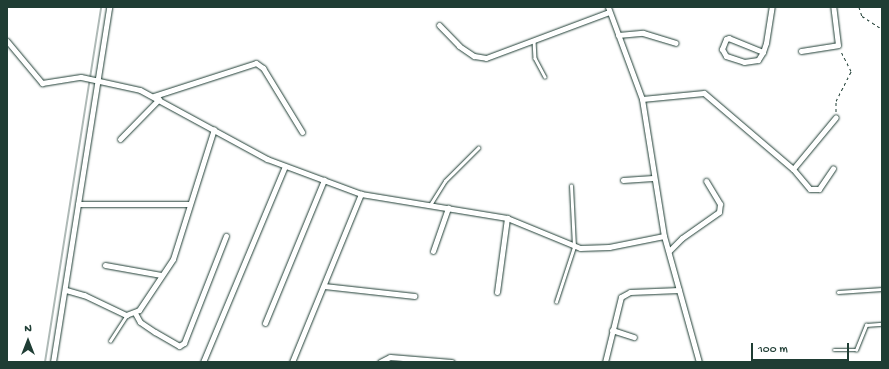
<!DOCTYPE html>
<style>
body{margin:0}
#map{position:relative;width:889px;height:369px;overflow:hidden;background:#fff;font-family:"Gochi Hand",sans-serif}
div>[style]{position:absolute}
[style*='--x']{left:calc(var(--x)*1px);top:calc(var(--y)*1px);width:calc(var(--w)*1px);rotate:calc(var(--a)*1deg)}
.stream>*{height:2px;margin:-1px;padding:0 1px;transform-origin:1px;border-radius:1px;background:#afbab7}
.path>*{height:1px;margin-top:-0.5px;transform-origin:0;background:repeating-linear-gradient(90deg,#1f3d34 0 3px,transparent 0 6px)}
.roads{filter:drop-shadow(0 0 1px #1f3d34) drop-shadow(0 0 1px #1f3d34)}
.lane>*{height:2.5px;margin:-1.25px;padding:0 1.25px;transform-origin:1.25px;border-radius:1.25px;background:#fff}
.street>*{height:5px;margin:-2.5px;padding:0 2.5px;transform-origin:2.5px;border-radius:2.5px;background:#fff}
span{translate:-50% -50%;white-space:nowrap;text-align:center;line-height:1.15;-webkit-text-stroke:3.5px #fff;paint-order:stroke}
.frame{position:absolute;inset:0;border:8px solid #1f3d34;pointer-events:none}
.north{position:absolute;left:8px;top:321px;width:40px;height:40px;-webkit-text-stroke:3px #fff;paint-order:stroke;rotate:0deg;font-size:11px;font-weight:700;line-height:16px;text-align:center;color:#1f3d34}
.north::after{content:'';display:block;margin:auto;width:14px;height:18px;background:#1f3d34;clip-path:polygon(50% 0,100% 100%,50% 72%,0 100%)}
.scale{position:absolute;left:751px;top:343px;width:98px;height:18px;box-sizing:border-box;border:2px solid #1f3d34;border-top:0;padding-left:5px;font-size:12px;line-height:14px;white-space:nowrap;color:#1f3d34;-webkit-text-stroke:3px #fff;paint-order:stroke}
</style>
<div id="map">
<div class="stream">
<i style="--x:45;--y:362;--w:359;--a:-81"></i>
</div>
<div class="path">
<i style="--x:859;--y:7;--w:9;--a:72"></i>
<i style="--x:862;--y:16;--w:24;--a:33"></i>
<i style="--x:836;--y:112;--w:11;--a:-90"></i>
<i style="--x:836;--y:101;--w:34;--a:-63"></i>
<i style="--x:851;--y:71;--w:22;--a:-117"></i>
</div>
<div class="roads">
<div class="lane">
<i style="--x:534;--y:40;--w:18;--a:87"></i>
<i style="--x:535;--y:58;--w:21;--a:62"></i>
<i style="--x:430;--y:205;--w:28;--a:-58"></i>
<i style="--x:445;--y:181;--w:47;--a:-45"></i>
<i style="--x:838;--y:292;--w:44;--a:-3.9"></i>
<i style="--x:556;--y:302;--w:58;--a:-71.9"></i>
<i style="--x:574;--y:247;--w:61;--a:-92.8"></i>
<i style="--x:110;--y:341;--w:30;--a:-57"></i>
<i style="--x:834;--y:350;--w:22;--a:0"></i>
<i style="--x:856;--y:350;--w:27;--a:-68"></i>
<i style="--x:866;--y:325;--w:16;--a:-4"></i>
</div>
<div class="street">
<i style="--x:608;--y:7;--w:98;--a:69.7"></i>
<i style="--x:642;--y:99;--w:139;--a:80.9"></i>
<i style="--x:664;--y:236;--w:131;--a:74.5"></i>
<i style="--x:439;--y:25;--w:29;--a:46"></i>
<i style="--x:459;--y:46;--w:18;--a:34"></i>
<i style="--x:474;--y:56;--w:12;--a:9"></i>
<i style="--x:486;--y:58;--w:131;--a:-20.5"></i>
<i style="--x:618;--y:35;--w:25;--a:-5"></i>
<i style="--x:643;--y:33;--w:34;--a:17"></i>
<i style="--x:7;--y:41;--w:55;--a:50.2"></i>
<i style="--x:42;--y:83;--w:39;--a:-9"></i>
<i style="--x:81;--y:77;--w:60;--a:12.4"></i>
<i style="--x:140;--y:90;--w:145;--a:28.5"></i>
<i style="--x:267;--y:159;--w:100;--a:20.4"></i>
<i style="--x:361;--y:194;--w:148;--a:9.3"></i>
<i style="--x:507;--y:218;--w:79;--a:22.3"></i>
<i style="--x:580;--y:248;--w:29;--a:-2"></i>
<i style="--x:609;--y:247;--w:56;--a:-11.3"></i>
<i style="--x:801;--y:51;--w:37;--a:-9"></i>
<i style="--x:838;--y:45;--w:38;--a:-97"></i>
<i style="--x:763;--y:52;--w:37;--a:-158"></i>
<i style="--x:729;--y:38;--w:3;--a:162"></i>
<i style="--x:726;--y:39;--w:11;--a:112"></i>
<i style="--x:722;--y:49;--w:8;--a:60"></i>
<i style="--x:726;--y:56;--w:19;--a:18"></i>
<i style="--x:744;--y:62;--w:14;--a:-8"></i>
<i style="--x:758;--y:60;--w:9;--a:-58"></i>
<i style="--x:763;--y:52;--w:9;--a:-72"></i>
<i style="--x:766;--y:43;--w:36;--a:-81"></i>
<i style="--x:154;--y:96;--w:107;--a:-17.9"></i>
<i style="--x:256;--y:63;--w:9;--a:36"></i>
<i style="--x:263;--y:68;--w:75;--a:58.6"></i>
<i style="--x:642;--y:99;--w:62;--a:-5.5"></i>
<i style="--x:704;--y:93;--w:117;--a:40.5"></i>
<i style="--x:793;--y:169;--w:26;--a:50"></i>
<i style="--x:810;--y:189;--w:9;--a:0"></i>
<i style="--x:819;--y:189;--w:25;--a:-56"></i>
<i style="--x:120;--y:139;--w:56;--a:-45.7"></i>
<i style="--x:793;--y:169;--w:67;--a:-50.4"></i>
<i style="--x:623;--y:180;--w:30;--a:-4"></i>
<i style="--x:78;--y:204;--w:111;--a:0"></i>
<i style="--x:433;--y:251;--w:46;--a:-70.8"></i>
<i style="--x:669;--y:251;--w:18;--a:-45"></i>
<i style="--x:682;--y:238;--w:45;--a:-35.1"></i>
<i style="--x:719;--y:212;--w:8;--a:-83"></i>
<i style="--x:720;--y:204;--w:27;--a:-121"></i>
<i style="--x:105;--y:265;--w:57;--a:10.1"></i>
<i style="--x:324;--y:286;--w:91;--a:6.3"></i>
<i style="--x:66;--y:290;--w:19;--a:16"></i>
<i style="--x:84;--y:295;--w:47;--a:25.5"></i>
<i style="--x:126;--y:315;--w:14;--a:-21"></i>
<i style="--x:139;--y:310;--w:61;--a:-56.3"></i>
<i style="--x:173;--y:259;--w:136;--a:-72.5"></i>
<i style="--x:497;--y:292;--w:75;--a:-82.3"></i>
<i style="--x:135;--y:313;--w:10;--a:61"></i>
<i style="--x:140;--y:322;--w:18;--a:34"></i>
<i style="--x:155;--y:332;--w:28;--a:30"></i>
<i style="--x:179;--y:346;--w:6;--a:-31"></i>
<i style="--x:184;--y:343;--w:115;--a:-68.6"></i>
<i style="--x:265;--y:323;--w:155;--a:-67.6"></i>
<i style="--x:612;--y:330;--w:23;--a:18"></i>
<i style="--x:53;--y:362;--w:359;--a:-81"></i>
<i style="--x:203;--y:362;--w:212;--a:-67.3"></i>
<i style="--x:292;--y:362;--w:182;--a:-67.7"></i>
<i style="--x:380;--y:362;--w:11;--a:-27"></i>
<i style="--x:390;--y:357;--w:62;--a:4.6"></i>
<i style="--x:605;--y:362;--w:67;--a:-76.2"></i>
<i style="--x:621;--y:297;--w:10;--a:-29"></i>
<i style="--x:630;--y:292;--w:49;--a:-2.3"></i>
</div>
</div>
<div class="frame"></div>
<div class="north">N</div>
<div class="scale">100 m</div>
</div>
